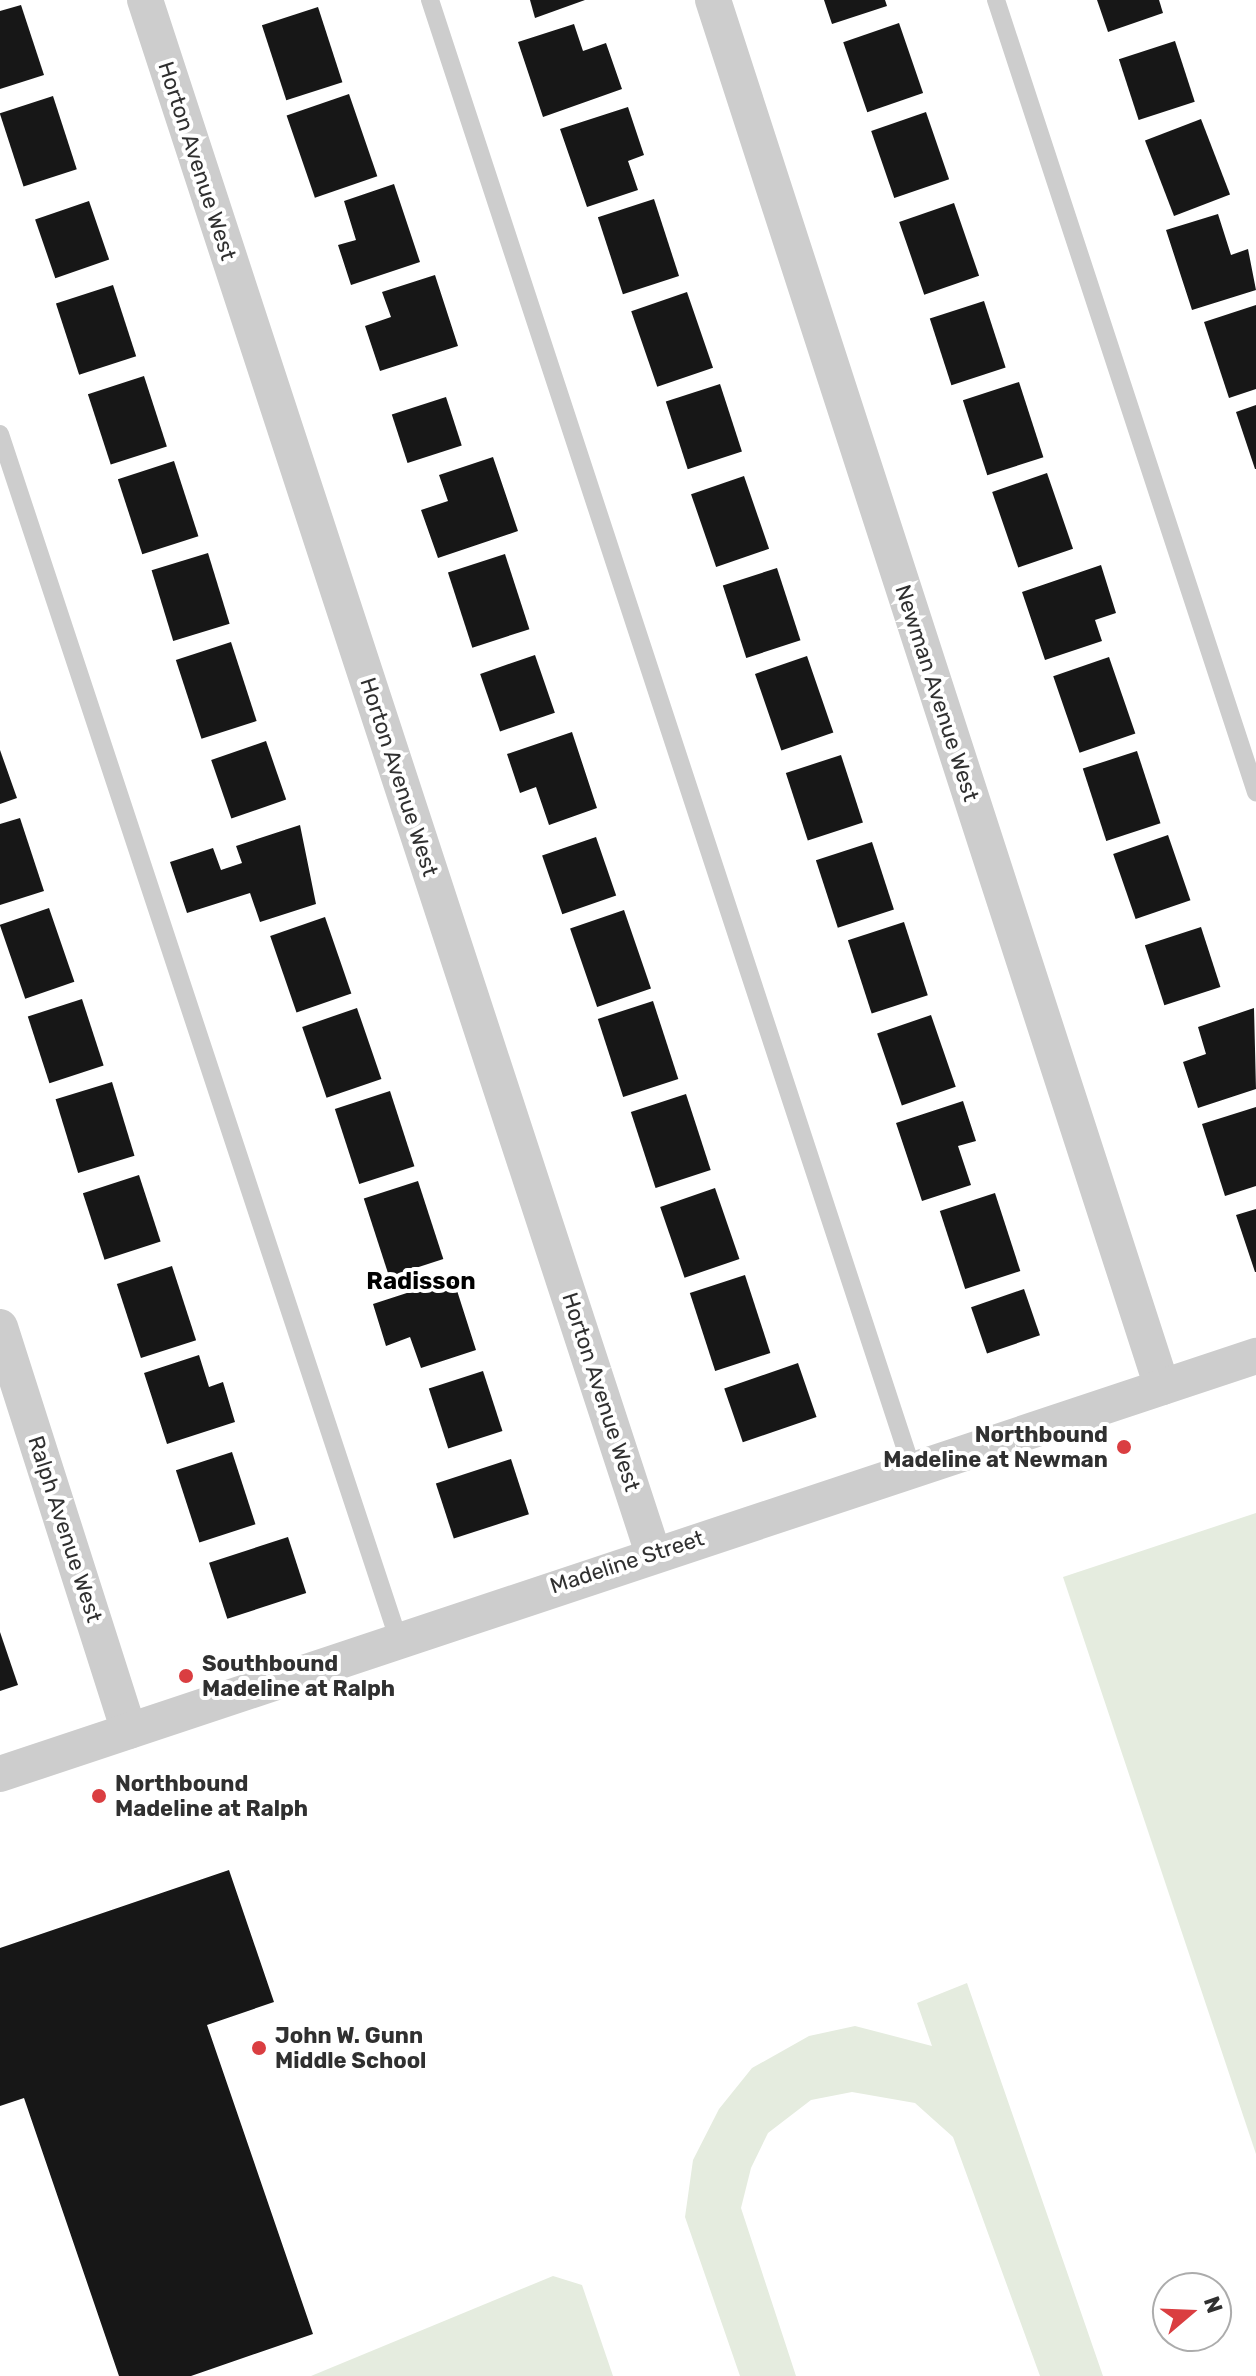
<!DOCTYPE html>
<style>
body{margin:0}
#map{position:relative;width:1256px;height:2376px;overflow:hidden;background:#fff;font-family:Rubik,sans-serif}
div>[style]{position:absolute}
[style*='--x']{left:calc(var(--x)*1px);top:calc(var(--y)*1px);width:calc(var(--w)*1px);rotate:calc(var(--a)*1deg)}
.green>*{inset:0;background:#e5ecdf}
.building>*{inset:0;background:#171717;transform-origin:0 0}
.service>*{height:18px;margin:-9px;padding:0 9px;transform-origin:9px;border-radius:9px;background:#cdcdcd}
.minor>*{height:36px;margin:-18px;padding:0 18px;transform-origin:18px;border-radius:18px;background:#cdcdcd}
.dots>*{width:22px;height:22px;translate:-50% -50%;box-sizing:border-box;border:4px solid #fff;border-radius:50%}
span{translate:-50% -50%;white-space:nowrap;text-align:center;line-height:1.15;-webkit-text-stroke:8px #fff;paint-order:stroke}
.street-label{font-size:22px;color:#303030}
.poi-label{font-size:22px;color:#303030;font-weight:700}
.right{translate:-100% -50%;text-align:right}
.left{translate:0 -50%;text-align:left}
.neighbourhood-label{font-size:24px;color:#000;font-weight:700}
.north{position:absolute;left:1152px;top:2272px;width:80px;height:80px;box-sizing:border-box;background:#fff;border:2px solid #acacac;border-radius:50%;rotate:71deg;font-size:22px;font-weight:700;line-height:32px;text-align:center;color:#303030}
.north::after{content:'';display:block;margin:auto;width:28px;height:36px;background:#da3e41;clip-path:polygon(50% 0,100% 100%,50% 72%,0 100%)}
</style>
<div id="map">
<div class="green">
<i style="clip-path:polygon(1256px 1513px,1256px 2154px,1063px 1577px)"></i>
<i style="clip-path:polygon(967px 1983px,1103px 2376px,1040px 2376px,953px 2137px,915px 2103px,852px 2092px,811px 2100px,768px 2133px,751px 2168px,741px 2208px,796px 2376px,740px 2376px,685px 2217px,693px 2160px,719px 2109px,752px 2068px,809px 2036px,855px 2026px,932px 2046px,917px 2003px)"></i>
<i style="clip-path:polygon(553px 2276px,582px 2285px,613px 2376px,311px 2376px)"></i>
</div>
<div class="building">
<i style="clip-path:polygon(530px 0,585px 0,535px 18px)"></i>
<i style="clip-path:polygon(824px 0,885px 0,887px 6px,832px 24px)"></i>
<i style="clip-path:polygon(1097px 0,1159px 0,1163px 13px,1108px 32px)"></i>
<i style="clip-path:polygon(21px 5px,44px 75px,0 89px,0 11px)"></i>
<i style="left:318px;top:7px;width:79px;height:59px;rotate:72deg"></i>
<i style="left:899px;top:23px;width:74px;height:59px;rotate:71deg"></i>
<i style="clip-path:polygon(574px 24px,583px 51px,606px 43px,622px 89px,543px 117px,518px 42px)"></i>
<i style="left:1175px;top:41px;width:64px;height:59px;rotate:72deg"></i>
<i style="left:349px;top:94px;width:87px;height:66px;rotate:71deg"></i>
<i style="left:53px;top:96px;width:77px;height:56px;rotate:72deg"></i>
<i style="clip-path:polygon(628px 107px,644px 155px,628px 161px,638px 190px,587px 207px,560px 129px)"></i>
<i style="left:926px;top:112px;width:71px;height:58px;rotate:71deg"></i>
<i style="left:1201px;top:119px;width:81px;height:60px;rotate:69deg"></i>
<i style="clip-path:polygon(394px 184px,420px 262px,351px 285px,338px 245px,356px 240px,344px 201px)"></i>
<i style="left:654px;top:199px;width:81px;height:59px;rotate:72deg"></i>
<i style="left:89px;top:201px;width:62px;height:57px;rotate:71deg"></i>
<i style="left:954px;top:203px;width:77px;height:58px;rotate:71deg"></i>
<i style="clip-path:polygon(1218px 214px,1231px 255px,1248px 249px,1256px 290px,1192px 310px,1166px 230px)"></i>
<i style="clip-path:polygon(435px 275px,458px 346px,380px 371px,365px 326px,391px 317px,382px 292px)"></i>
<i style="left:113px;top:285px;width:75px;height:60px;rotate:72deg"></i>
<i style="left:687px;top:292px;width:80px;height:59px;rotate:71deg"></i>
<i style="left:984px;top:301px;width:70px;height:57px;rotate:72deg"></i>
<i style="clip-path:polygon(1256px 305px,1256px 389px,1229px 398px,1204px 322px)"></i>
<i style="left:144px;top:376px;width:74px;height:59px;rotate:72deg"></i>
<i style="left:1019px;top:382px;width:79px;height:59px;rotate:72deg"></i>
<i style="left:720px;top:384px;width:71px;height:57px;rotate:72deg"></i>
<i style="left:446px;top:397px;width:51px;height:57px;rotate:72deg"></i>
<i style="clip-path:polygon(1256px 405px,1256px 469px,1255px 469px,1236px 412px)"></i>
<i style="clip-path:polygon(493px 457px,518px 531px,438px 558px,421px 510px,448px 501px,439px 475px)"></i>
<i style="left:174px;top:461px;width:79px;height:59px;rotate:72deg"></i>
<i style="left:1047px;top:473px;width:80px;height:58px;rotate:71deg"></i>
<i style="left:744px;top:476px;width:77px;height:56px;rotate:71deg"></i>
<i style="left:208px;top:553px;width:74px;height:59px;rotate:73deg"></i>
<i style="left:505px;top:554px;width:79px;height:60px;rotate:72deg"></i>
<i style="clip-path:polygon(1101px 565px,1116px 613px,1095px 620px,1102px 641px,1045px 660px,1022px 592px)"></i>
<i style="left:777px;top:568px;width:76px;height:57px;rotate:72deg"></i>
<i style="left:231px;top:642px;width:83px;height:58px;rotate:72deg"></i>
<i style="left:535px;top:655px;width:61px;height:58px;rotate:71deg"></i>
<i style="left:807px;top:656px;width:81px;height:55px;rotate:71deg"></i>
<i style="left:1109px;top:657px;width:81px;height:59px;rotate:71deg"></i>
<i style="clip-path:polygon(572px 732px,597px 808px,549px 825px,536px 787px,520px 793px,507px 754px)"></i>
<i style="left:266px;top:741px;width:62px;height:58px;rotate:71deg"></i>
<i style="clip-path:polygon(0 750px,17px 798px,0 804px)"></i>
<i style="left:1137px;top:751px;width:76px;height:57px;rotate:72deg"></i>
<i style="left:841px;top:755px;width:71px;height:58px;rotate:72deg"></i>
<i style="clip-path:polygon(20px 818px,44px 891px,0 905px,0 824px)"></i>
<i style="clip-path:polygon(300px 825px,316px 904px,260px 922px,250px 893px,187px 913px,170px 862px,213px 848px,221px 870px,242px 863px,236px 846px)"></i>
<i style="left:1168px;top:835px;width:69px;height:58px;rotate:71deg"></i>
<i style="left:596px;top:837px;width:62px;height:57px;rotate:71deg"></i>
<i style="left:872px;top:842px;width:71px;height:59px;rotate:72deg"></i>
<i style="left:49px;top:908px;width:78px;height:52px;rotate:71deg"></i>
<i style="left:624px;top:910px;width:83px;height:57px;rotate:71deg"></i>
<i style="left:325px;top:917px;width:81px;height:58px;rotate:71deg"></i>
<i style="left:904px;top:922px;width:77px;height:59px;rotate:72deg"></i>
<i style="left:1201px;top:927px;width:63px;height:59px;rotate:72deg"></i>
<i style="left:82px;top:999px;width:70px;height:57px;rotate:72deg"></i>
<i style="left:653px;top:1001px;width:82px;height:58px;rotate:72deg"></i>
<i style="left:357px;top:1008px;width:75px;height:58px;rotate:71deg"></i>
<i style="clip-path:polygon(1254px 1008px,1256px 1089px,1198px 1108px,1183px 1062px,1206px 1054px,1198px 1027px)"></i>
<i style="left:931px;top:1015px;width:76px;height:57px;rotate:71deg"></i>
<i style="left:112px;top:1082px;width:77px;height:59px;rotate:73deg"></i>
<i style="left:390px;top:1091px;width:79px;height:58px;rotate:72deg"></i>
<i style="left:686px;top:1094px;width:80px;height:58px;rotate:72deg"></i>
<i style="clip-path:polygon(963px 1101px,976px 1141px,958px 1146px,971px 1185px,922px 1201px,896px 1123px)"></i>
<i style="clip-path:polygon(1256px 1107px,1256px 1186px,1225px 1196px,1202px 1124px)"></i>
<i style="left:139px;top:1175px;width:70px;height:59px;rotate:72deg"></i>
<i style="left:418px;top:1181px;width:82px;height:57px;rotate:72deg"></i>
<i style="left:715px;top:1188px;width:75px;height:58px;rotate:71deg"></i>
<i style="left:995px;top:1193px;width:82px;height:58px;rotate:72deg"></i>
<i style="clip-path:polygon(1256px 1209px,1256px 1272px,1255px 1272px,1236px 1215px)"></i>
<i style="left:172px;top:1266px;width:78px;height:58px;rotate:72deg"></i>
<i style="left:745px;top:1275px;width:82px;height:58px;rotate:72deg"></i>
<i style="clip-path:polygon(453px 1278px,476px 1350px,421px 1368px,410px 1337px,386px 1346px,373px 1304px)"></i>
<i style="left:1024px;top:1289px;width:49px;height:56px;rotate:71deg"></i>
<i style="clip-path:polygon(199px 1355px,209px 1387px,223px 1382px,235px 1422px,167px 1444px,144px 1373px)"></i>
<i style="left:798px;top:1363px;width:57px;height:78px;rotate:71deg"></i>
<i style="left:483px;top:1371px;width:63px;height:57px;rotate:72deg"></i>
<i style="left:232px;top:1452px;width:76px;height:59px;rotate:72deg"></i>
<i style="left:511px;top:1459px;width:58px;height:79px;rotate:72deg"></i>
<i style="left:288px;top:1537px;width:59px;height:83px;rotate:72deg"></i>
<i style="clip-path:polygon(0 1632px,18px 1685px,0 1691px)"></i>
<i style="clip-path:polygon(229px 1870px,274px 2002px,207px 2025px,313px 2334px,191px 2376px,119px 2376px,24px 2098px,0 2106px,0 1948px)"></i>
</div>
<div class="service">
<i style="--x:430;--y:0;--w:1546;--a:71.83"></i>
<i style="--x:996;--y:0;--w:834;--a:71.83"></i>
<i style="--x:0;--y:434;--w:1268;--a:71.71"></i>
</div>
<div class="minor">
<i style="--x:145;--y:0;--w:1634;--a:71.89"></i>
<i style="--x:713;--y:0;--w:1458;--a:72.06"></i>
<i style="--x:0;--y:1327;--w:424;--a:72.3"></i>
<i style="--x:0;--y:1774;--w:1324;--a:-18.41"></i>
</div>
<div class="dots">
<i style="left:1124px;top:1447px;background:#da3e41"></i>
<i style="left:186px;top:1676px;background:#da3e41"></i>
<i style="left:99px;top:1796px;background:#da3e41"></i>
<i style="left:259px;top:2048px;background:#da3e41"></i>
</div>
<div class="street-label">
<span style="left:197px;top:161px;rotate:72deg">Horton Avenue West</span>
<span style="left:937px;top:693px;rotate:72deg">Newman Avenue West</span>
<span style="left:399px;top:777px;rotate:72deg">Horton Avenue West</span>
<span style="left:601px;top:1392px;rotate:72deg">Horton Avenue West</span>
<span style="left:65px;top:1529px;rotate:72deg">Ralph Avenue West</span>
<span style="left:627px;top:1562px;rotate:-18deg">Madeline Street</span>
</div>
<div class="poi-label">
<span class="right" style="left:1108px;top:1447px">Northbound<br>Madeline at Newman</span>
<span class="left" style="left:202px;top:1676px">Southbound<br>Madeline at Ralph</span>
<span class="left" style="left:115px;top:1796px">Northbound<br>Madeline at Ralph</span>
<span class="left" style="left:275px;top:2048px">John W. Gunn<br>Middle School</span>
</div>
<div class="neighbourhood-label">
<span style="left:421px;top:1282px">Radisson</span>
</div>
<div class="north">N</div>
</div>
